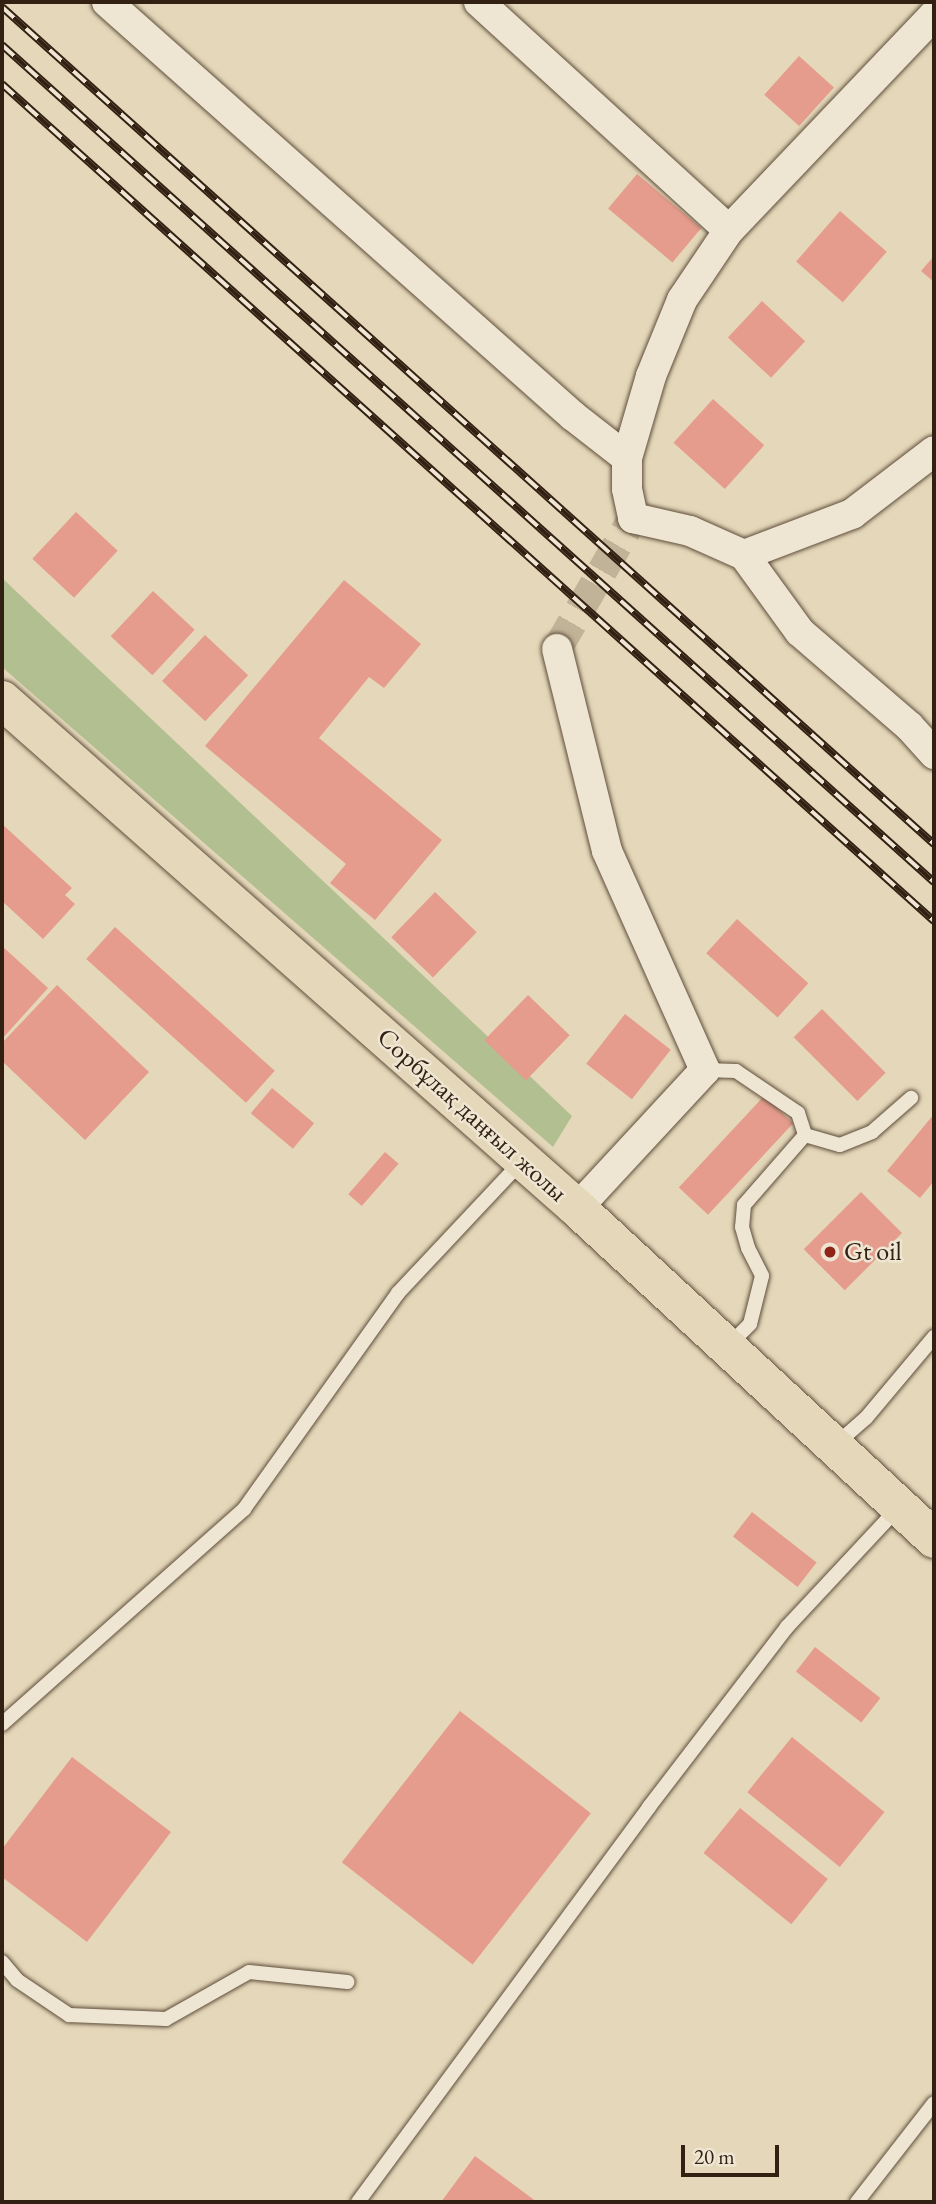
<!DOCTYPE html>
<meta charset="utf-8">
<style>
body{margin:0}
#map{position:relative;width:936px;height:2204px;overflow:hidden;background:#e5d8ba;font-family:"EB Garamond",serif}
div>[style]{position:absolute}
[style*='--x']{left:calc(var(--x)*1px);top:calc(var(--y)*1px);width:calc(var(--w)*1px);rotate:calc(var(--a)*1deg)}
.green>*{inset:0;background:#b2bf91}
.building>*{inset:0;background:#e59c8d;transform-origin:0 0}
.minor-tunnel>*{height:30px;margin-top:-15px;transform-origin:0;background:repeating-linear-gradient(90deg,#c1b398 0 30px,transparent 0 45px)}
.roads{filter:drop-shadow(0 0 2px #5f4e3c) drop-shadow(0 0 2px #5f4e3c)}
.service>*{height:14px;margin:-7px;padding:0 7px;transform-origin:7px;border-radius:7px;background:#eee6d2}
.minor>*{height:30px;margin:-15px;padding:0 15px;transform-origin:15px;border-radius:15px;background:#eee6d2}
.primary>*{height:38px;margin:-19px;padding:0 19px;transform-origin:19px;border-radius:19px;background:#e5d8ba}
.rail>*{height:8px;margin-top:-4px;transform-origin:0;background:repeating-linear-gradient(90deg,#eee6d2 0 16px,#322012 0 32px);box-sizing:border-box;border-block:2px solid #322012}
.dots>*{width:19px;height:19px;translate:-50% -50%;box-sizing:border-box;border:4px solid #eee6d2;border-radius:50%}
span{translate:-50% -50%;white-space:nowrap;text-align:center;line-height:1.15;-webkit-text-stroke:5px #eee6d2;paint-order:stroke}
.street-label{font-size:26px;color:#322012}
.poi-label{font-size:26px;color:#322012}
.left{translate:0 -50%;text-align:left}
.frame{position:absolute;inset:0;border:4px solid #322012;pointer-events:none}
.scale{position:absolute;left:681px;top:2145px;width:98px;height:32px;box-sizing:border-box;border:4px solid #322012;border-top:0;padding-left:9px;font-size:21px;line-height:24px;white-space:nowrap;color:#322012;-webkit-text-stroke:5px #eee6d2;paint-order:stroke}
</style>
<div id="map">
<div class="green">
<i style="clip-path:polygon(2px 578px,572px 1116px,553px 1147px,2px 667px)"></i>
</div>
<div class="building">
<i style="left:799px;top:56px;width:47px;height:52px;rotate:42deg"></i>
<i style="left:637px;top:174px;width:84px;height:45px;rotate:40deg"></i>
<i style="left:840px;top:211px;width:62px;height:67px;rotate:41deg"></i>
<i style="clip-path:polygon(934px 256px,934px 282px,921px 271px)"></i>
<i style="left:762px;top:301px;width:59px;height:50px;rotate:43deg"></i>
<i style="left:713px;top:399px;width:69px;height:59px;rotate:42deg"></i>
<i style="left:76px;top:512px;width:57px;height:64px;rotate:43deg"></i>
<i style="clip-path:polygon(344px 580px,421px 644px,384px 688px,369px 677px,319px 738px,442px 840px,375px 920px,330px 883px,346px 864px,205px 746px)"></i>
<i style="left:153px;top:591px;width:57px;height:62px;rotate:43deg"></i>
<i style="left:205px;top:635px;width:59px;height:63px;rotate:43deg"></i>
<i style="clip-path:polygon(2px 824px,72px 888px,65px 895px,75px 904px,43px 939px,2px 901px)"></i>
<i style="left:435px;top:892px;width:58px;height:63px;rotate:44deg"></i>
<i style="left:737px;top:919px;width:96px;height:46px;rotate:42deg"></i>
<i style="left:115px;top:927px;width:215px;height:43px;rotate:42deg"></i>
<i style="clip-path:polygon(2px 946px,48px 988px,2px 1039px)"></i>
<i style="clip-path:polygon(57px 985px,149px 1072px,85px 1140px,2px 1061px,2px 1043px)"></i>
<i style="left:528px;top:995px;width:58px;height:63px;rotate:44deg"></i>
<i style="left:822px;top:1009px;width:90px;height:40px;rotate:45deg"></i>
<i style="left:625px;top:1014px;width:58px;height:63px;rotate:38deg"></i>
<i style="left:272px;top:1088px;width:55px;height:33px;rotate:40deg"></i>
<i style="left:764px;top:1096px;width:40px;height:125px;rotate:43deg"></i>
<i style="clip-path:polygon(934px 1114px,934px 1181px,920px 1198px,887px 1171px)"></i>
<i style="left:385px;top:1152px;width:18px;height:56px;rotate:41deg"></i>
<i style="left:861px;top:1192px;width:58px;height:81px;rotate:45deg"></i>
<i style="left:752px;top:1512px;width:82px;height:31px;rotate:38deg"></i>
<i style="left:815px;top:1647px;width:83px;height:31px;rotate:38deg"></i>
<i style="left:460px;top:1711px;width:166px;height:192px;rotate:38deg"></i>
<i style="left:792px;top:1737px;width:119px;height:71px;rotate:39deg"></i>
<i style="clip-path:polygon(72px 1757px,171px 1832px,87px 1942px,2px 1877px,2px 1849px)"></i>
<i style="left:740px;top:1808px;width:113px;height:58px;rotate:39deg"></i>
<i style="clip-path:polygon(475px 2156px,537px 2202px,441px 2202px)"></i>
</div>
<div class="minor-tunnel">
<i style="--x:557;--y:649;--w:151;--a:-59.9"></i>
</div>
<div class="roads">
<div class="service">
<i style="--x:705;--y:1070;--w:31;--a:2"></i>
<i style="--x:736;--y:1071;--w:75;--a:34.1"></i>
<i style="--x:798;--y:1113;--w:23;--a:72"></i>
<i style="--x:805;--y:1135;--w:93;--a:131.1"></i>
<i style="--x:744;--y:1205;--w:22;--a:95"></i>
<i style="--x:742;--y:1227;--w:22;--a:74"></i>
<i style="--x:748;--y:1248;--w:31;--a:63"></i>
<i style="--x:762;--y:1276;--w:49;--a:104"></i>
<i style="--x:750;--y:1324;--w:31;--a:135"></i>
<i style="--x:805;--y:1135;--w:36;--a:16"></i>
<i style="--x:840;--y:1145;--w:35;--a:-22"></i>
<i style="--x:872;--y:1132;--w:52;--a:-41.1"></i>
<i style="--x:835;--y:1445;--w:41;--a:-41.1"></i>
<i style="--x:866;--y:1418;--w:106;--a:-50"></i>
<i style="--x:2;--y:1724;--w:324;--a:-41.6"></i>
<i style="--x:244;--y:1509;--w:265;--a:-54.5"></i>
<i style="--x:398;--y:1293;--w:180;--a:-46.8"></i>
<i style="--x:2;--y:1962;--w:23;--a:50"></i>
<i style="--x:17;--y:1980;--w:63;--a:33.9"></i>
<i style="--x:69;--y:2015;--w:97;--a:2.4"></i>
<i style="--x:166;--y:2019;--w:95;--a:-29.5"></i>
<i style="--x:249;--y:1972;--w:99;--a:5.8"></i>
<i style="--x:358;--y:2202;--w:491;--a:-53.6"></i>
<i style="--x:649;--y:1807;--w:227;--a:-52.5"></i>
<i style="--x:787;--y:1627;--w:163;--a:-47"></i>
<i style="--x:857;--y:2202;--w:125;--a:-52.1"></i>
</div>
<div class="minor">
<i style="--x:107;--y:2;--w:623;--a:41.62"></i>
<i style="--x:573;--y:416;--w:68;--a:37.9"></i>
<i style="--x:479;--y:2;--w:338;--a:42.4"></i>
<i style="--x:934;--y:15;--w:297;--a:133.6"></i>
<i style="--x:729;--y:230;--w:84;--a:123.9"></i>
<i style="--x:682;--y:300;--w:82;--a:112.2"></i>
<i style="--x:651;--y:376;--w:85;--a:106.3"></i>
<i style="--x:627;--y:458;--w:31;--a:90"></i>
<i style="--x:627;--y:489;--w:30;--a:78"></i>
<i style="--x:633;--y:518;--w:58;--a:12.8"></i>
<i style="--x:690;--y:531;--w:59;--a:24"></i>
<i style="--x:744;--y:555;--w:116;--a:-20.8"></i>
<i style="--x:852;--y:514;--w:103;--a:-37.5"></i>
<i style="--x:744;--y:555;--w:95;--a:54"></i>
<i style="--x:800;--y:632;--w:144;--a:40.8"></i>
<i style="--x:909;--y:726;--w:38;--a:48"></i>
<i style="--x:557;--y:649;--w:208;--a:76.1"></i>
<i style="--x:607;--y:851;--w:240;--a:65.9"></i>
<i style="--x:705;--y:1070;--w:188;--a:132.8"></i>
</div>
<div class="primary">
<i style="--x:2;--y:700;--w:767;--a:41.46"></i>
<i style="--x:577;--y:1208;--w:487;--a:42.8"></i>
</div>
</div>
<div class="rail">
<i style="--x:2;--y:7;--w:1253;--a:41.93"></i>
<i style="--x:2;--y:45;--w:1253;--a:41.93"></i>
<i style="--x:2;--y:84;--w:1253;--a:41.93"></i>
</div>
<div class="dots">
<i style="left:830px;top:1252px;background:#8f2418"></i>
</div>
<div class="street-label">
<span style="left:472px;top:1115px;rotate:42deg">Сорбұлақ даңғыл жолы</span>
</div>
<div class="poi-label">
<span class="left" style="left:844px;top:1252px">Gt oil</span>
</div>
<div class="frame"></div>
<div class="scale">20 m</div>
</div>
